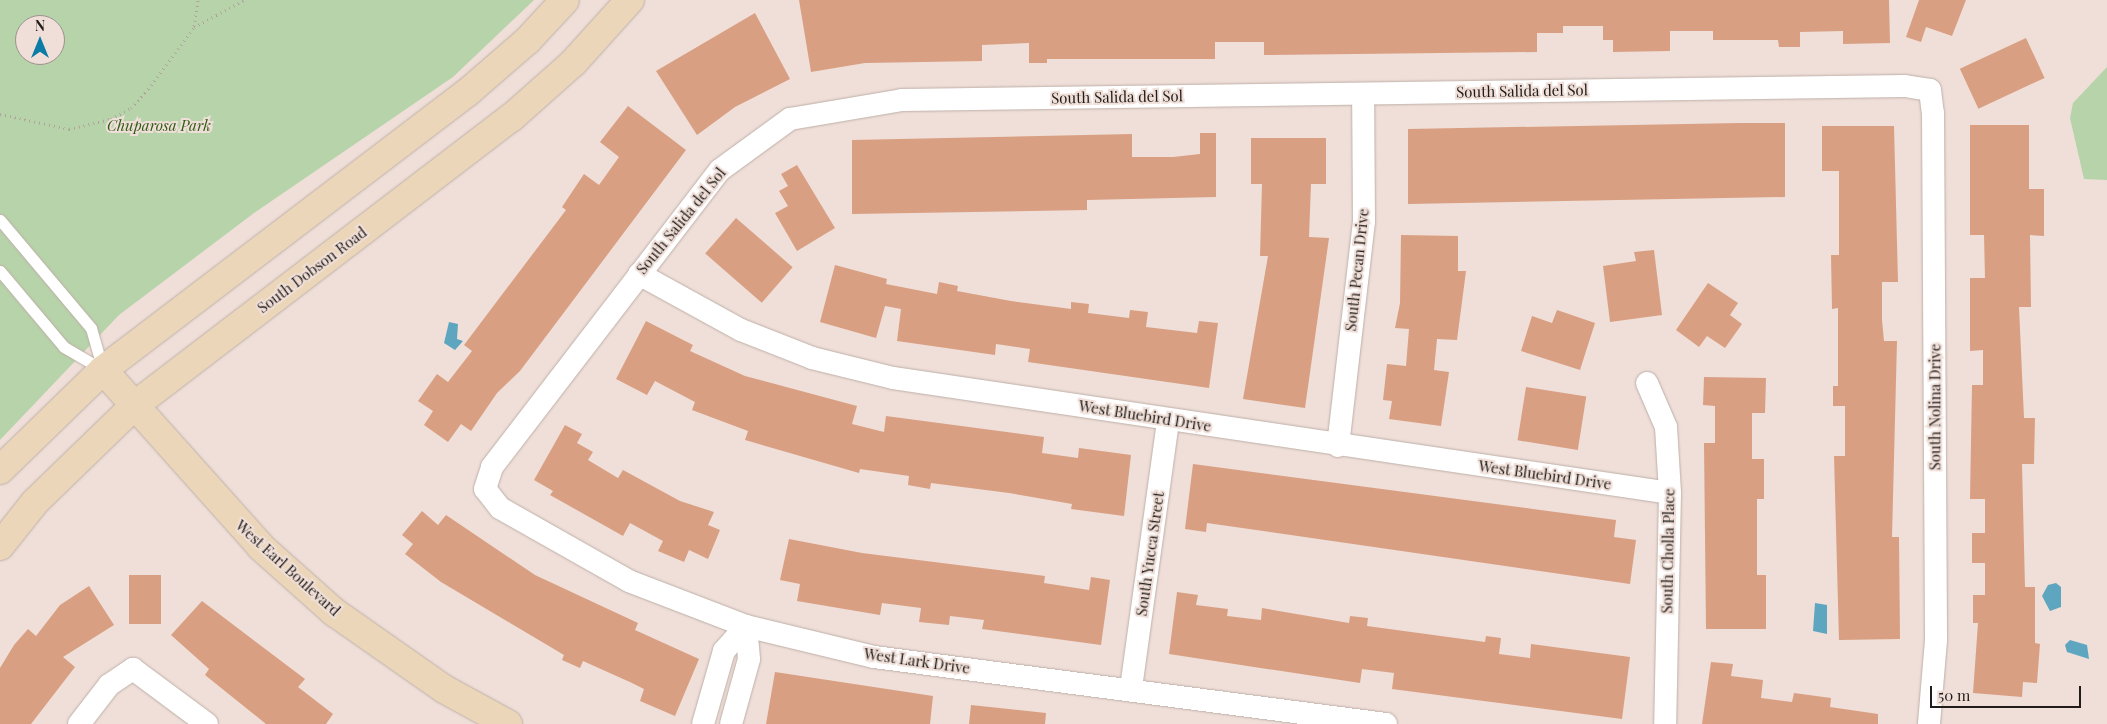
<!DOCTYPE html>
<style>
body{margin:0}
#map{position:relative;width:2107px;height:724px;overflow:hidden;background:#efdfd8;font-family:"Playfair Display",serif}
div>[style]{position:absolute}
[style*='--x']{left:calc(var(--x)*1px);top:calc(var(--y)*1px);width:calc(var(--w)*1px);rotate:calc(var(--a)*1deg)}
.green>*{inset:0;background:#b7d3aa}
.water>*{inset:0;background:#5ea5bf}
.building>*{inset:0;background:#d99f82;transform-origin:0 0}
.path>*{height:3px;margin-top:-1.5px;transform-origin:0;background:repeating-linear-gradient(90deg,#b0a39d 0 1px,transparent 0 5px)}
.roads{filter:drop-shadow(0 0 1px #beafa8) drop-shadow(0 0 1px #beafa8)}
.lane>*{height:11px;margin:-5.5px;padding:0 5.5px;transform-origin:5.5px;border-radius:5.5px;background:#fff}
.street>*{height:22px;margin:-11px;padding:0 11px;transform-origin:11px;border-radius:11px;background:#fff}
.secondary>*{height:28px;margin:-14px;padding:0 14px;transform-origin:14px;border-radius:14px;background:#ecd6b9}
span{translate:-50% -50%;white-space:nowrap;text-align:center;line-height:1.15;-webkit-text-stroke:4px #efdfd8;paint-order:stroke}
.street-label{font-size:15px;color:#211c19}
.park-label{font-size:15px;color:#305b15;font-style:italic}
.north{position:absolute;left:15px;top:15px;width:50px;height:50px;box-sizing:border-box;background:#efdfd8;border:1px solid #9d918c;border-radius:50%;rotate:0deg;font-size:14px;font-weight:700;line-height:20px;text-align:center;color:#211c19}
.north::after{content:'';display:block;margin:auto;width:18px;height:22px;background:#0b7ca5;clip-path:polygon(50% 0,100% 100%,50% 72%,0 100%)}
.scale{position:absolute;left:1930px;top:686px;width:151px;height:22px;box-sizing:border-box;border:2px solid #211c19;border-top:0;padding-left:6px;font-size:15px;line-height:18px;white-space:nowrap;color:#211c19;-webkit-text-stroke:4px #efdfd8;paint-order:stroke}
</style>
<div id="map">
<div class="green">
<i style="clip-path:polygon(evenodd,0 0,534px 0,453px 77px,254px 213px,119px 315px,0 440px,0 0,25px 25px,55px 25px,55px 55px,25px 55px,25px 25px)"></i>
<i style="clip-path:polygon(2107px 67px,2107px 180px,2084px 179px,2070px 118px,2073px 103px)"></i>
</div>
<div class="water">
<i style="clip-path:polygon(449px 322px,458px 324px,457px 339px,463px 341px,455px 350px,444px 343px)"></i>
<i style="clip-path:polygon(2056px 583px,2061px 587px,2061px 607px,2050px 611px,2042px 596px,2048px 585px)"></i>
<i style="clip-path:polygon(1815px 603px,1827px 605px,1827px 634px,1813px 631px)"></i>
<i style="clip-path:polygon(2070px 640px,2087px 645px,2089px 659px,2067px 652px,2065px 645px)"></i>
</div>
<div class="building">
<i style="clip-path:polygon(799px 0,1889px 0,1890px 43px,1843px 44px,1843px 31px,1800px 32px,1800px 47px,1779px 47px,1778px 40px,1713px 40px,1713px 31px,1670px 31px,1670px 51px,1613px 52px,1613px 40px,1603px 40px,1603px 26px,1563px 26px,1563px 33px,1537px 33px,1537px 52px,1264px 55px,1264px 42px,1215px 42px,1215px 59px,1047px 59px,1047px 63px,1029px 63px,1029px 43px,982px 45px,982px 61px,865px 63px,811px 72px)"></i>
<i style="clip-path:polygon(1919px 0,1966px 0,1952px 36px,1926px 27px,1921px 42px,1906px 37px)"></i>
<i style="clip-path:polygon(755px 13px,790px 79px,735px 107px,697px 135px,656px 71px)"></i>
<i style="left:2026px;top:38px;width:44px;height:73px;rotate:65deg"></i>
<i style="clip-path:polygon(628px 106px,686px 150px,520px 371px,497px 393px,471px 431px,461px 424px,448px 442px,424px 425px,433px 411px,418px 401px,437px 374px,448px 382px,472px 351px,464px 345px,566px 210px,562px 207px,584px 174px,599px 185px,619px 157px,600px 142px)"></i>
<i style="clip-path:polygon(1740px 123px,1785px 123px,1785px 197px,1408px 204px,1408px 129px)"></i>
<i style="clip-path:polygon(1970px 125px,2029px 125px,2029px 189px,2044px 189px,2044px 236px,2030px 235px,2031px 307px,2019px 307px,2024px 418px,2035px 418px,2034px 464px,2022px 464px,2025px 587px,2035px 587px,2035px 643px,2040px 644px,2037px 683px,2023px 682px,2022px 697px,1973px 693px,1978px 623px,1973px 623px,1973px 595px,1985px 595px,1985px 563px,1972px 563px,1972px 533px,1985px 533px,1985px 499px,1970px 499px,1972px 385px,1983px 385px,1983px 350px,1970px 351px,1970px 278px,1985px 278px,1984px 235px,1970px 235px)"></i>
<i style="clip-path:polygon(1822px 126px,1894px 126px,1898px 282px,1882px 282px,1882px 320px,1884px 341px,1897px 341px,1892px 537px,1899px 537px,1900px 639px,1839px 640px,1834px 456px,1845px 456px,1845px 406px,1833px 406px,1833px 386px,1838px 386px,1838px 308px,1832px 309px,1831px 255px,1839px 255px,1839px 171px,1822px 171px)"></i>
<i style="clip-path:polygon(1200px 133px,1216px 133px,1216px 197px,1087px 200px,1087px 210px,852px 214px,852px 140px,1132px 134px,1132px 157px,1173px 157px,1200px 154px)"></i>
<i style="clip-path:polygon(1251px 138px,1326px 138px,1326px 184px,1311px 184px,1309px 237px,1329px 238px,1305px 408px,1243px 399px,1268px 256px,1260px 256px,1262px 184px,1251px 184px)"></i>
<i style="clip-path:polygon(797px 165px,835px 228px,797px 251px,775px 213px,788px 206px,779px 191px,788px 186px,781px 174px)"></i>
<i style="left:736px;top:218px;width:75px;height:47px;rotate:41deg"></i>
<i style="clip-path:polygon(1401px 235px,1458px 236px,1458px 271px,1466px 271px,1457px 340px,1437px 339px,1434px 370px,1449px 372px,1441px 426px,1389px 419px,1392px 401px,1383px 400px,1387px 364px,1406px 366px,1409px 329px,1395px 328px,1400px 303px)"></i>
<i style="clip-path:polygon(1654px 250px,1662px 315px,1610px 322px,1603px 266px,1636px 261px,1634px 252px)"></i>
<i style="clip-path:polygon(835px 265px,887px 279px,886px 284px,937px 294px,939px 282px,958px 286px,957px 291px,1011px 301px,1071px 309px,1071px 302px,1089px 304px,1088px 313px,1129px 318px,1130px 310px,1148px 312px,1146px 327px,1197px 333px,1199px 321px,1218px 323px,1209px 388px,1028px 362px,1030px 349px,996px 344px,995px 355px,897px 341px,901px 309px,885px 306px,876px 338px,820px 322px)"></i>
<i style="clip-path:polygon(1708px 283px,1738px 303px,1730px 315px,1742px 324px,1725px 348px,1707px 336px,1699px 347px,1676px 330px)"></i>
<i style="clip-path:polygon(1557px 310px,1595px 323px,1580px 370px,1521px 351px,1532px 316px,1552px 323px)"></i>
<i style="clip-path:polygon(646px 321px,693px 345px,690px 351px,745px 376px,857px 406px,852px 424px,884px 432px,886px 416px,1044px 437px,1042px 453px,1078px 458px,1079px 448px,1131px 455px,1124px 516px,1071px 509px,1072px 504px,1009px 493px,931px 483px,930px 489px,908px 485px,909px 476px,860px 469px,859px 473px,745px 440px,748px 431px,692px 410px,695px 402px,655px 381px,647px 395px,616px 379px)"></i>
<i style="clip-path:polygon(1704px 377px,1766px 378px,1765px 413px,1752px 413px,1752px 459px,1764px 459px,1764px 499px,1757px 499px,1757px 575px,1766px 575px,1766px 629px,1706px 629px,1704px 443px,1715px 443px,1715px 406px,1703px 405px)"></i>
<i style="left:1526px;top:387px;width:61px;height:54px;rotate:9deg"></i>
<i style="clip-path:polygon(565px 425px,582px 434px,577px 443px,593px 452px,588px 460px,618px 478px,623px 470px,680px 501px,714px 512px,708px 525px,720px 530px,708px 559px,689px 550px,684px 562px,658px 551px,663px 541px,630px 523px,623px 536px,550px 495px,553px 491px,534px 480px)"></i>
<i style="clip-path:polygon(1193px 464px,1616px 520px,1614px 537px,1636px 540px,1630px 584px,1207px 523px,1206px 532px,1185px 529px)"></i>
<i style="clip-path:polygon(422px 511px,438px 525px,446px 515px,535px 575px,638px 623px,635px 630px,699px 659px,675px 716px,640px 701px,644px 689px,632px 683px,583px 661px,580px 668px,562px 660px,564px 655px,441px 582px,405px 554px,413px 544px,402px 535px)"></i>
<i style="clip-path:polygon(789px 539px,862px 553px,1045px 576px,1044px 583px,1089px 590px,1091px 577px,1110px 580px,1101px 645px,982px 629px,984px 620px,950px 616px,949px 625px,919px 622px,921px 608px,882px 603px,880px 615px,797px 601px,800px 584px,780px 580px)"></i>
<i style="left:129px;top:575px;width:32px;height:49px"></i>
<i style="clip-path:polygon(89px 586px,114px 625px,63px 657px,75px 667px,31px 724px,0 724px,0 668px,14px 645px,28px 629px,36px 636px,60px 605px)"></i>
<i style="clip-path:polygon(1177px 592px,1198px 595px,1196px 605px,1228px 609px,1227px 616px,1261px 620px,1262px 608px,1349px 623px,1350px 616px,1368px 618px,1367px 626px,1485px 642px,1486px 636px,1501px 638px,1499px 654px,1530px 658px,1531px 644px,1630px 657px,1622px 719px,1392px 689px,1394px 673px,1362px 669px,1360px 683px,1169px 654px)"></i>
<i style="clip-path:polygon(202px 601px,305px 679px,298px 687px,333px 714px,326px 724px,266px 724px,205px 675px,209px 669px,171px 635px)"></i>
<i style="clip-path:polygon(1711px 662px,1733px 664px,1731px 676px,1763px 680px,1761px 698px,1792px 702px,1794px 693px,1831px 698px,1830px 707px,1878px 714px,1878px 724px,1702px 724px)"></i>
<i style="clip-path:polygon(775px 672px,933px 696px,930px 724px,766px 724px)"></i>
<i style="clip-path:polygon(971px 705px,1046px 713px,1045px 724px,969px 724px)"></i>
</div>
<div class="path">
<i style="--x:194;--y:26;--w:26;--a:-81"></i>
<i style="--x:0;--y:114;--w:71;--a:12.3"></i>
<i style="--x:69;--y:129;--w:43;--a:-13.4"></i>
<i style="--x:111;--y:119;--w:23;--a:-29"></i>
<i style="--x:131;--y:108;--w:25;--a:-48"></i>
<i style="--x:148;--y:89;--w:77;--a:-53.4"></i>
<i style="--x:194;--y:27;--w:57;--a:-28.4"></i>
</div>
<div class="roads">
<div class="lane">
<i style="--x:0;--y:220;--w:141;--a:49.9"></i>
<i style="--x:91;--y:328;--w:44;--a:74.1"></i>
<i style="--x:0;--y:271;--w:99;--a:49.9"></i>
<i style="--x:64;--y:347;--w:45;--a:30.5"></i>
</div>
<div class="street">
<i style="--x:639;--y:274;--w:116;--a:28.8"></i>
<i style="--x:741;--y:330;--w:76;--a:21.5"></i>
<i style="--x:812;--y:358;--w:83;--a:13.9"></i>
<i style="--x:893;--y:378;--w:785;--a:8.42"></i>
<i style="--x:1647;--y:383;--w:48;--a:66.6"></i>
<i style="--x:1666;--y:427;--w:66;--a:86.5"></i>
<i style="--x:1670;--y:493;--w:231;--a:91.2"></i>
<i style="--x:1338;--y:446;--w:226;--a:-83.4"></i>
<i style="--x:1364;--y:222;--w:128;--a:-90.4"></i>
<i style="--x:1131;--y:688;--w:271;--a:-82.1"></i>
<i style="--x:79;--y:724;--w:49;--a:-52.4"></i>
<i style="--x:109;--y:685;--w:29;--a:-34"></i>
<i style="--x:133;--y:669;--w:92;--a:36.6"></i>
<i style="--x:703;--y:724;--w:76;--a:-74"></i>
<i style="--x:724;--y:651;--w:33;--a:-49"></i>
<i style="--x:731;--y:724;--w:67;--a:-74.5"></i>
<i style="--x:749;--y:659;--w:33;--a:-95"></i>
<i style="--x:1386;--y:724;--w:516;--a:-172.54"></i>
<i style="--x:874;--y:657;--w:132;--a:-166.4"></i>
<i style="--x:746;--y:626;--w:125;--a:-159"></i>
<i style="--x:629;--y:581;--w:148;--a:-150.5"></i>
<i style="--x:500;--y:508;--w:24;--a:-128"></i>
<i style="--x:485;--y:489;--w:23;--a:-72"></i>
<i style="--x:492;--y:467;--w:374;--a:-52.5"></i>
<i style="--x:720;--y:170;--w:87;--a:-36.1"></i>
<i style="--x:790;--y:119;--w:114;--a:-9.6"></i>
<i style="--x:902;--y:100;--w:1003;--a:-0.8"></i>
<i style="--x:1905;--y:86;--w:25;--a:9"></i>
<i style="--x:1930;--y:90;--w:23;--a:83"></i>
<i style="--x:1933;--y:113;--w:527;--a:89.67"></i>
<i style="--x:1936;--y:640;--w:84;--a:94.8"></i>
</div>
<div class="secondary">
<i style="--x:103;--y:370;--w:237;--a:48.2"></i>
<i style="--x:261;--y:547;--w:98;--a:41.7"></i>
<i style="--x:334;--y:612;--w:134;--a:35"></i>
<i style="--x:444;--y:689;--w:73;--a:28.7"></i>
<i style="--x:0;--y:470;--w:144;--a:-44.2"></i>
<i style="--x:103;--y:370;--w:459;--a:-37.3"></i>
<i style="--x:468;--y:92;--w:79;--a:-40.9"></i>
<i style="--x:528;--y:40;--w:54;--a:-47.2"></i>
<i style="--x:0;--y:546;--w:56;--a:-51.5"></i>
<i style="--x:35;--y:502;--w:139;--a:-44.1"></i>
<i style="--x:135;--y:405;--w:473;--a:-37.4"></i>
<i style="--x:511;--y:118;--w:83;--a:-41.6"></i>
<i style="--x:573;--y:63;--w:85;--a:-47.9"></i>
</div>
</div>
<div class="street-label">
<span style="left:1522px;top:91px;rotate:-1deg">South Salida del Sol</span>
<span style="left:1117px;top:97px;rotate:-1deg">South Salida del Sol</span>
<span style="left:681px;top:221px;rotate:-51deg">South Salida del Sol</span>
<span style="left:312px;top:270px;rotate:-37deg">South Dobson Road</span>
<span style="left:1357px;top:270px;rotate:-84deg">South Pecan Drive</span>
<span style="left:1935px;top:407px;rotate:-90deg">South Nolina Drive</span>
<span style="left:1145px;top:416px;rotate:9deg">West Bluebird Drive</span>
<span style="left:1545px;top:475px;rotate:8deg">West Bluebird Drive</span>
<span style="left:1668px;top:551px;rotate:-89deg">South Cholla Place</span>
<span style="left:1150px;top:554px;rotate:-82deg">South Yucca Street</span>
<span style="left:288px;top:568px;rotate:42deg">West Earl Boulevard</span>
<span style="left:917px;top:661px;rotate:8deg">West Lark Drive</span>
</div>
<div class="park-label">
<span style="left:159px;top:126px">Chuparosa Park</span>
</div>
<div class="north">N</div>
<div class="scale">50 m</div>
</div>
